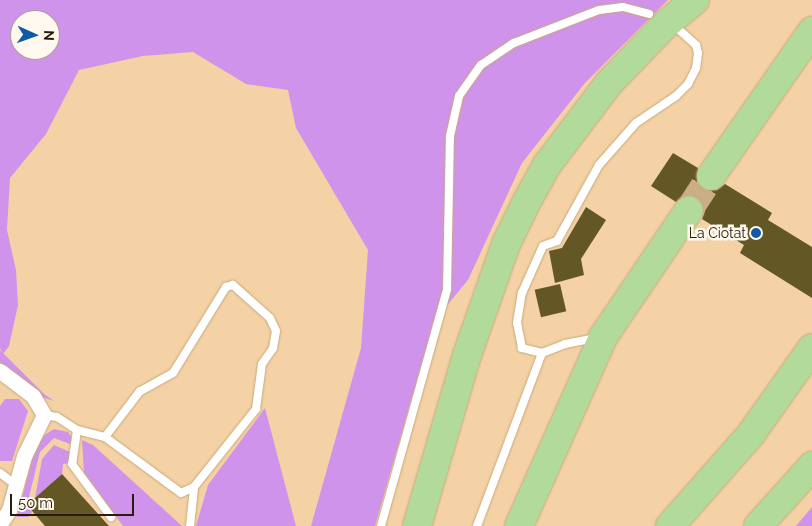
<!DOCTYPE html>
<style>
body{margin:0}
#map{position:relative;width:812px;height:526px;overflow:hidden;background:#f4d2a5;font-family:Raleway,sans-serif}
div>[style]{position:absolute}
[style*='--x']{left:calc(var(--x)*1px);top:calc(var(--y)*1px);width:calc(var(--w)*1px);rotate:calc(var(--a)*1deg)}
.green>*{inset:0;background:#d093eb}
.building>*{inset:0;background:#635725;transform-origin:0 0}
.motorway-tunnel>*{height:28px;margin-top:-14px;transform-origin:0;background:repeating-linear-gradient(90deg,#cbae86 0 28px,transparent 0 42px)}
.roads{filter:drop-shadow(0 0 1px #c9a97d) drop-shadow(0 0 1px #c9a97d)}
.service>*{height:8px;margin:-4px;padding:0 4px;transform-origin:4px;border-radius:4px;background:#fff}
.minor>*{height:15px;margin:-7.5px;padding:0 7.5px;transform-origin:7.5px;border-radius:7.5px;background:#fff}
.motorway>*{height:28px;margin:-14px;padding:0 14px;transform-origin:14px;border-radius:14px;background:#b1da9b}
.dots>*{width:14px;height:14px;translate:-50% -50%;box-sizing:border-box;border:2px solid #fff8ef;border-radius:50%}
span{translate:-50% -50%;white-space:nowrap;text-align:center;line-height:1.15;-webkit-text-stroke:5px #fff8ef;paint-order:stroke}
.poi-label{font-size:14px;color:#281c0a}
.right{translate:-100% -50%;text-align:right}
.north{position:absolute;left:10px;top:10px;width:50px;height:50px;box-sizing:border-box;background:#fff8ef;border:1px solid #a9a093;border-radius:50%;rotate:92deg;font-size:14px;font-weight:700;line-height:20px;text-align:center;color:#281c0a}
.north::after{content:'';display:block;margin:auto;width:18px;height:22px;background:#1059a8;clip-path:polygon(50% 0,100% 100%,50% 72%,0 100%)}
.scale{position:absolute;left:10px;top:494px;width:124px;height:22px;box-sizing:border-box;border:2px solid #281c0a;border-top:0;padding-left:6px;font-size:15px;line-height:18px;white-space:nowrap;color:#281c0a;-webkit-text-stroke:4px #fff8ef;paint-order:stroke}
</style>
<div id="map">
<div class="green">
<i style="clip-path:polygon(evenodd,0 0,668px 0,585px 83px,522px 163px,468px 280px,434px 321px,375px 526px,311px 526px,361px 348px,368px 250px,296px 128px,288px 90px,246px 84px,193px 52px,143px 56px,79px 70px,46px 134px,10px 178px,7px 230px,16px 270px,18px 305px,9px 346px,3px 354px,0 348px,0 0,20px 20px,50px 20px,50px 50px,20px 50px,20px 20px)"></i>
<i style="clip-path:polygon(0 350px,44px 394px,54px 401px,42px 397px,0 362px)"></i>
<i style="clip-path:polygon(5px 399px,19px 399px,28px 411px,12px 461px,0 461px,0 406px)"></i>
<i style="clip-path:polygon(265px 408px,296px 526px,196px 526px,208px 485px)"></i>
<i style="clip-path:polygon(54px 429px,68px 432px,72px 438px,70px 444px,54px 438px,40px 452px,27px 505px,32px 512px,28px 517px,17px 517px,33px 456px,43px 436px)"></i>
<i style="clip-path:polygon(82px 440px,93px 445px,182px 526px,123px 526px,84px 473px)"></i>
<i style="clip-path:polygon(54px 445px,70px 452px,70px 463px,63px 464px,62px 474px,35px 498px,42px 459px)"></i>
<i style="clip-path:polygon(812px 507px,812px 526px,796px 526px)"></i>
</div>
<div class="building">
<i style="clip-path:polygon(673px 153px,698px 168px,697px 182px,702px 189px,717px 190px,725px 184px,772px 213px,768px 220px,812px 247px,812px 298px,740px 253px,744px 245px,702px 219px,705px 211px,698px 197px,683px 196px,676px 202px,651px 186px)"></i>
<i style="clip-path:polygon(586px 207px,606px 220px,581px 259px,584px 275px,555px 283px,549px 251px,562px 248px)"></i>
<i style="left:560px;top:284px;width:28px;height:26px;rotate:77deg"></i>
<i style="clip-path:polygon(62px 474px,109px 526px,45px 526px,27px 505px)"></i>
</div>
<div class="motorway-tunnel">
<i style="--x:689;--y:210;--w:40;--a:-57.1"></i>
</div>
<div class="roads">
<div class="service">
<i style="--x:542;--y:353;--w:21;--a:-166"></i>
<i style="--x:522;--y:348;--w:25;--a:-101"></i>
<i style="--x:517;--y:323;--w:30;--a:-81"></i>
<i style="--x:522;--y:293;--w:51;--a:-65.9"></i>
<i style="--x:543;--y:246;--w:15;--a:-20"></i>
<i style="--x:557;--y:241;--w:87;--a:-61.1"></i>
<i style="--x:599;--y:165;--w:56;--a:-48.6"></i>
<i style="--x:636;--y:123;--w:48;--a:-34"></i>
<i style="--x:676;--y:96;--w:17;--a:-45"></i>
<i style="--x:688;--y:84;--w:18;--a:-63"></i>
<i style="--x:696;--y:68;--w:15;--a:-82"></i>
<i style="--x:698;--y:53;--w:8;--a:-104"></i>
<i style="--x:696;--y:45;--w:24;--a:-138"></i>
<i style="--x:44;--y:415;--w:13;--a:9"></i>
<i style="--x:57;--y:417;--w:24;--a:33"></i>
<i style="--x:77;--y:430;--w:29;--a:14"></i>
<i style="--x:105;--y:437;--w:94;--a:36.4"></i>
<i style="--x:181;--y:493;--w:14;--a:-25"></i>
<i style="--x:194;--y:487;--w:100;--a:-51.5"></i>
<i style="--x:256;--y:409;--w:45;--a:-82.4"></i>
<i style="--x:262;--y:364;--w:19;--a:-55"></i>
<i style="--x:273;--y:348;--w:17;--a:-80"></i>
<i style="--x:276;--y:331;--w:14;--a:-115"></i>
<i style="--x:270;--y:318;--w:50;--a:-138.3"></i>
<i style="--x:233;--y:285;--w:7;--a:164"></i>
<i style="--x:226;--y:287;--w:101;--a:121.6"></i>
<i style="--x:173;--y:373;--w:38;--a:151"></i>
<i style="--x:140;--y:391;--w:58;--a:127.3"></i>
<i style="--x:77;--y:430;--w:34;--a:98"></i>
<i style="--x:72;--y:464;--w:66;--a:53.7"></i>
<i style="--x:0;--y:473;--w:20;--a:37"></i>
<i style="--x:190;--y:526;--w:39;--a:-84"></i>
<i style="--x:381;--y:526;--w:246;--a:-74.4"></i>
<i style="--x:447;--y:289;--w:153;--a:-88.9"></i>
<i style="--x:450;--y:136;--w:41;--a:-77.3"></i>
<i style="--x:459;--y:96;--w:38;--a:-55"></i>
<i style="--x:481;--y:65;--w:40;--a:-34"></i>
<i style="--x:514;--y:43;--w:91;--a:-21.2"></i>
<i style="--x:599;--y:10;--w:24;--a:-7"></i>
<i style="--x:623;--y:7;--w:27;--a:15"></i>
<i style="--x:477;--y:526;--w:185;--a:-69.4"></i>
<i style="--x:542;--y:353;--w:25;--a:-21"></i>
<i style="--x:565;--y:344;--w:32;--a:-11"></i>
</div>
<div class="minor">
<i style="--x:0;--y:371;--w:41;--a:37.1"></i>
<i style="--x:33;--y:396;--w:22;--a:60"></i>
<i style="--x:44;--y:415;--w:46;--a:116"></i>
<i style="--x:24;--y:456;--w:56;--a:105.5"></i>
<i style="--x:9;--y:510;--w:17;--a:123"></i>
</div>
<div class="motorway">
<i style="--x:711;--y:176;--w:177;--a:-55.1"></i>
<i style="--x:417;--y:526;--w:178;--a:-73.7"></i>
<i style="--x:467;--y:355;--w:118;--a:-70.6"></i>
<i style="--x:506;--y:244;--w:48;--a:-64"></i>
<i style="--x:527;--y:201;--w:41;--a:-60.9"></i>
<i style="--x:547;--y:165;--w:103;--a:-52.9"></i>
<i style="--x:609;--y:83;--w:81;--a:-46"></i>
<i style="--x:665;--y:25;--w:39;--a:-40"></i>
<i style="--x:519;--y:526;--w:207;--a:-66"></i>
<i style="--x:603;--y:337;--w:153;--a:-55.9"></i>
<i style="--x:670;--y:526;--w:123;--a:-48.6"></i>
<i style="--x:751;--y:434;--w:105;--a:-54.7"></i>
<i style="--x:758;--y:526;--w:81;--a:-48"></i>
</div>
</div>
<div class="dots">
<i style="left:756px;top:233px;background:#1059a8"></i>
</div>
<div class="poi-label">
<span class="right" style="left:746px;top:233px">La Ciotat</span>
</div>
<div class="north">N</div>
<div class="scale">50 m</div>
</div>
